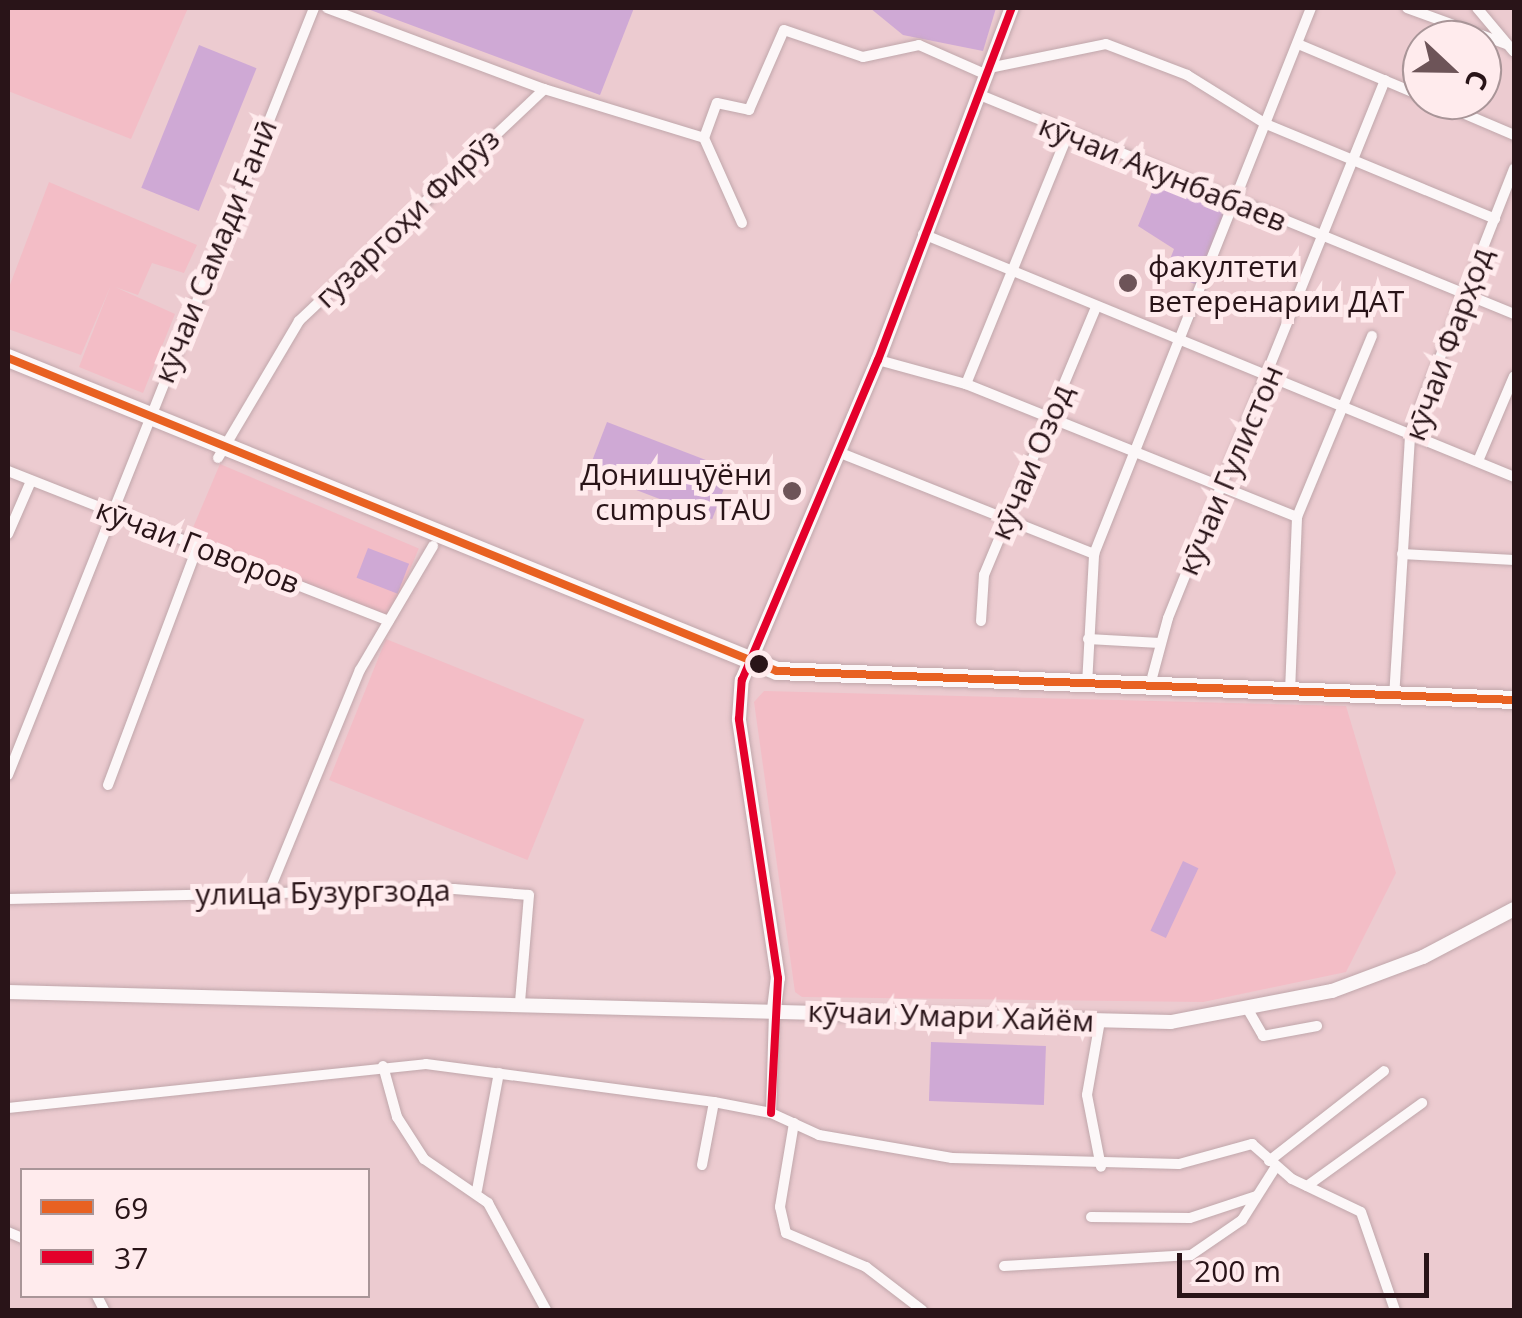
<!DOCTYPE html>
<meta charset="utf-8">
<style>
body{margin:0}
#map{position:relative;width:1522px;height:1318px;overflow:hidden;background:#eccbd0;font-family:"Open Sans",sans-serif}
div>[style]{position:absolute}
[style*='--x']{left:calc(var(--x)*1px);top:calc(var(--y)*1px);width:calc(var(--w)*1px);rotate:calc(var(--a)*1deg)}
.built>*{inset:0;background:#f3bdc6;transform-origin:0 0}
.green>*{inset:0;background:#cfa9d5;transform-origin:0 0}
.roads{filter:drop-shadow(0 0 2px #c0a7ab) drop-shadow(0 0 2px #c0a7ab)}
.street>*{height:10px;margin:-5px;padding:0 5px;transform-origin:5px;border-radius:5px;background:#fcf7f8}
.secondary>*{height:14px;margin:-7px;padding:0 7px;transform-origin:7px;border-radius:7px;background:#fcf7f8}
.highway>*{height:18px;margin:-9px;padding:0 9px;transform-origin:9px;border-radius:9px;background:#fcf7f8}
.bus-1>*{height:8px;margin:-4px;padding:0 4px;transform-origin:4px;border-radius:4px;background:#e86122}
.bus-2>*{height:8px;margin:-4px;padding:0 4px;transform-origin:4px;border-radius:4px;background:#e4002b}
.dots>*{width:28px;height:28px;translate:-50% -50%;box-sizing:border-box;border:5px solid #ffebed;border-radius:50%}
span{translate:-50% -50%;white-space:nowrap;text-align:center;line-height:1.15;-webkit-text-stroke:10px #ffebed;paint-order:stroke}
.street-label{font-size:30px;color:#291418}
.poi-label{font-size:30px;color:#291418}
.left{translate:0 -50%;text-align:left}
.right{translate:-100% -50%;text-align:right}
.frame{position:absolute;inset:0;border:10px solid #291418;pointer-events:none}
.legend{position:absolute;left:20px;top:1168px;width:350px;height:130px;box-sizing:border-box;background:#ffebed;border:2px solid #a99598;margin:0;padding:12px 18px;list-style:none;font-size:30px;color:#291418}
.legend li{display:flex;align-items:center;gap:20px;height:50px}
.legend b{width:50px;border:2px solid #a99598}
.north{position:absolute;left:1402px;top:20px;width:100px;height:100px;box-sizing:border-box;background:#ffebed;border:2px solid #a99598;border-radius:50%;rotate:112deg;font-size:28px;font-weight:700;line-height:40px;text-align:center;color:#291418}
.north::after{content:'';display:block;margin:auto;width:35px;height:45px;background:#6d5458;clip-path:polygon(50% 0,100% 100%,50% 72%,0 100%)}
.scale{position:absolute;left:1177px;top:1253px;width:252px;height:45px;box-sizing:border-box;border:5px solid #291418;border-top:0;padding-left:12px;font-size:30px;line-height:35px;white-space:nowrap;color:#291418;-webkit-text-stroke:8px #ffebed;paint-order:stroke}
</style>
<div id="map">
<div class="built">
<i style="clip-path:polygon(8px 8px,188px 8px,131px 139px,8px 91px)"></i>
<i style="clip-path:polygon(49px 182px,197px 245px,184px 273px,152px 263px,138px 295px,115px 287px,175px 314px,143px 393px,79px 367px,111px 285px,81px 355px,8px 329px,8px 290px)"></i>
<i style="left:220px;top:464px;width:216px;height:82px;rotate:23deg"></i>
<i style="left:386px;top:639px;width:214px;height:152px;rotate:22deg"></i>
<i style="clip-path:polygon(764px 691px,1346px 706px,1396px 873px,1346px 972px,1203px 1002px,802px 997px,795px 992px,754px 702px)"></i>
</div>
<div class="green">
<i style="clip-path:polygon(365px 8px,634px 8px,600px 95px)"></i>
<i style="clip-path:polygon(870px 8px,996px 8px,983px 51px,903px 35px)"></i>
<i style="left:199px;top:45px;width:62px;height:154px;rotate:22deg"></i>
<i style="clip-path:polygon(1158px 177px,1234px 207px,1202px 287px,1165px 272px,1174px 249px,1138px 226px)"></i>
<i style="left:607px;top:422px;width:133px;height:53px;rotate:21deg"></i>
<i style="left:368px;top:548px;width:44px;height:32px;rotate:21deg"></i>
<i style="left:1183px;top:861px;width:17px;height:77px;rotate:25deg"></i>
<i style="left:931px;top:1042px;width:115px;height:59px;rotate:2deg"></i>
</div>
<div class="roads">
<div class="street">
<i style="--x:327;--y:8;--w:232;--a:20.5"></i>
<i style="--x:544;--y:89;--w:167;--a:17"></i>
<i style="--x:704;--y:138;--w:93;--a:65.9"></i>
<i style="--x:1407;--y:8;--w:105;--a:20"></i>
<i style="--x:1477;--y:8;--w:57;--a:49.9"></i>
<i style="--x:1298;--y:44;--w:134;--a:22.8"></i>
<i style="--x:989;--y:68;--w:119;--a:-11.6"></i>
<i style="--x:1106;--y:44;--w:87;--a:20.9"></i>
<i style="--x:1187;--y:75;--w:93;--a:31.8"></i>
<i style="--x:1266;--y:124;--w:248;--a:22.5"></i>
<i style="--x:980;--y:95;--w:577;--a:22.3"></i>
<i style="--x:1432;--y:100;--w:89;--a:23.1"></i>
<i style="--x:704;--y:138;--w:37;--a:-70"></i>
<i style="--x:717;--y:103;--w:33;--a:12"></i>
<i style="--x:749;--y:110;--w:87;--a:-66.4"></i>
<i style="--x:784;--y:30;--w:83;--a:18.9"></i>
<i style="--x:863;--y:57;--w:57;--a:-12.1"></i>
<i style="--x:919;--y:45;--w:74;--a:23.8"></i>
<i style="--x:923;--y:234;--w:639;--a:22.35"></i>
<i style="--x:878;--y:360;--w:91;--a:15.3"></i>
<i style="--x:966;--y:384;--w:357;--a:21.9"></i>
<i style="--x:966;--y:384;--w:268;--a:-67.8"></i>
<i style="--x:838;--y:452;--w:276;--a:21.7"></i>
<i style="--x:218;--y:458;--w:159;--a:-59.4"></i>
<i style="--x:299;--y:321;--w:337;--a:-43.4"></i>
<i style="--x:1478;--y:461;--w:92;--a:-67"></i>
<i style="--x:8;--y:471;--w:409;--a:21.5"></i>
<i style="--x:8;--y:534;--w:58;--a:-66.5"></i>
<i style="--x:1402;--y:554;--w:112;--a:3.1"></i>
<i style="--x:981;--y:621;--w:46;--a:-86.3"></i>
<i style="--x:984;--y:575;--w:290;--a:-67.3"></i>
<i style="--x:1088;--y:639;--w:72;--a:3.2"></i>
<i style="--x:1087;--y:685;--w:131;--a:-86.9"></i>
<i style="--x:1094;--y:554;--w:588;--a:-68.33"></i>
<i style="--x:1149;--y:689;--w:73;--a:-75"></i>
<i style="--x:1168;--y:618;--w:580;--a:-68.03"></i>
<i style="--x:1290;--y:692;--w:175;--a:-87.7"></i>
<i style="--x:1297;--y:517;--w:196;--a:-67.5"></i>
<i style="--x:1394;--y:698;--w:264;--a:-86.5"></i>
<i style="--x:1410;--y:434;--w:285;--a:-68.6"></i>
<i style="--x:8;--y:775;--w:826;--a:-68.25"></i>
<i style="--x:108;--y:785;--w:255;--a:-69.4"></i>
<i style="--x:268;--y:894;--w:242;--a:-67.7"></i>
<i style="--x:360;--y:670;--w:144;--a:-59.5"></i>
<i style="--x:8;--y:899;--w:446;--a:-1.3"></i>
<i style="--x:454;--y:889;--w:75;--a:4.6"></i>
<i style="--x:529;--y:895;--w:107;--a:94.8"></i>
<i style="--x:1247;--y:1008;--w:32;--a:60"></i>
<i style="--x:1263;--y:1036;--w:55;--a:-10.5"></i>
<i style="--x:1100;--y:1021;--w:75;--a:100"></i>
<i style="--x:1087;--y:1095;--w:73;--a:79"></i>
<i style="--x:383;--y:1066;--w:53;--a:74.6"></i>
<i style="--x:397;--y:1117;--w:50;--a:57.3"></i>
<i style="--x:424;--y:1159;--w:78;--a:34.5"></i>
<i style="--x:488;--y:1203;--w:122;--a:61.5"></i>
<i style="--x:8;--y:1108;--w:420;--a:-6"></i>
<i style="--x:426;--y:1064;--w:290;--a:7.5"></i>
<i style="--x:714;--y:1102;--w:58;--a:10.9"></i>
<i style="--x:771;--y:1113;--w:53;--a:24.6"></i>
<i style="--x:819;--y:1135;--w:135;--a:9.8"></i>
<i style="--x:952;--y:1158;--w:227;--a:1.5"></i>
<i style="--x:1179;--y:1164;--w:76;--a:-15.3"></i>
<i style="--x:1252;--y:1144;--w:53;--a:41.2"></i>
<i style="--x:1292;--y:1179;--w:76;--a:25.6"></i>
<i style="--x:1361;--y:1212;--w:104;--a:70.9"></i>
<i style="--x:771;--y:1113;--w:104;--a:-88.3"></i>
<i style="--x:794;--y:1123;--w:85;--a:99.5"></i>
<i style="--x:780;--y:1207;--w:27;--a:77"></i>
<i style="--x:786;--y:1233;--w:87;--a:23"></i>
<i style="--x:866;--y:1267;--w:71;--a:37.5"></i>
<i style="--x:1269;--y:1161;--w:146;--a:-38"></i>
<i style="--x:702;--y:1165;--w:64;--a:-79.2"></i>
<i style="--x:1307;--y:1186;--w:142;--a:-35.8"></i>
<i style="--x:477;--y:1190;--w:119;--a:-79.4"></i>
<i style="--x:1091;--y:1217;--w:99;--a:0.6"></i>
<i style="--x:1190;--y:1218;--w:70;--a:-18.4"></i>
<i style="--x:8;--y:1232;--w:15;--a:23"></i>
<i style="--x:1004;--y:1266;--w:187;--a:-3.4"></i>
<i style="--x:1191;--y:1255;--w:62;--a:-34.5"></i>
<i style="--x:1242;--y:1220;--w:62;--a:-57.6"></i>
<i style="--x:97;--y:1296;--w:16;--a:63"></i>
</div>
<div class="secondary">
<i style="--x:8;--y:992;--w:1163;--a:1.48"></i>
<i style="--x:1171;--y:1022;--w:164;--a:-10.9"></i>
<i style="--x:1332;--y:991;--w:97;--a:-20.5"></i>
<i style="--x:1423;--y:957;--w:103;--a:-27.8"></i>
<i style="--x:774;--y:1009;--w:31;--a:-83"></i>
<i style="--x:778;--y:978;--w:262;--a:-98.6"></i>
<i style="--x:739;--y:719;--w:39;--a:-86"></i>
<i style="--x:742;--y:680;--w:348;--a:-67"></i>
<i style="--x:878;--y:360;--w:377;--a:-69.2"></i>
</div>
<div class="highway">
<i style="--x:8;--y:358;--w:830;--a:22.15"></i>
<i style="--x:777;--y:671;--w:738;--a:2.25"></i>
</div>
</div>
<div class="bus-1">
<i style="--x:8;--y:358;--w:830;--a:22.15"></i>
<i style="--x:777;--y:671;--w:738;--a:2.25"></i>
</div>
<div class="bus-2">
<i style="--x:771;--y:1113;--w:135;--a:-87"></i>
<i style="--x:778;--y:978;--w:262;--a:-98.6"></i>
<i style="--x:739;--y:719;--w:39;--a:-86"></i>
<i style="--x:742;--y:680;--w:348;--a:-67"></i>
<i style="--x:878;--y:360;--w:377;--a:-69.2"></i>
</div>
<div class="dots">
<i style="left:1128px;top:283px;background:#6d5458"></i>
<i style="left:792px;top:491px;background:#6d5458"></i>
<i style="left:759px;top:664px;background:#291418"></i>
</div>
<div class="street-label">
<span style="left:1163px;top:173px;rotate:22deg">кӯчаи Акунбабаев</span>
<span style="left:407px;top:218px;rotate:-44deg">гузаргоҳи Фирӯз</span>
<span style="left:215px;top:251px;rotate:-68deg">кӯчаи Самади Ғанӣ</span>
<span style="left:1448px;top:344px;rotate:-70deg">кӯчаи Фарҳод</span>
<span style="left:1031px;top:462px;rotate:-67deg">кӯчаи Озод</span>
<span style="left:1230px;top:470px;rotate:-67deg">кӯчаи Гулистон</span>
<span style="left:198px;top:546px;rotate:21deg">кӯчаи Говоров</span>
<span style="left:323px;top:892px;rotate:-1deg">улица Бузургзода</span>
<span style="left:951px;top:1016px;rotate:2deg">кӯчаи Умари Хайём</span>
</div>
<div class="poi-label">
<span class="left" style="left:1148px;top:283px">факултети<br>ветеренарии ДАТ</span>
<span class="right" style="left:772px;top:491px">Донишҷӯёни<br>cumpus TAU</span>
</div>
<div class="frame"></div>
<ul class="legend">
<li><b style="height:12px;background:#e86122"></b>69</li>
<li><b style="height:12px;background:#e4002b"></b>37</li>
</ul>
<div class="north">С</div>
<div class="scale">200 m</div>
</div>
